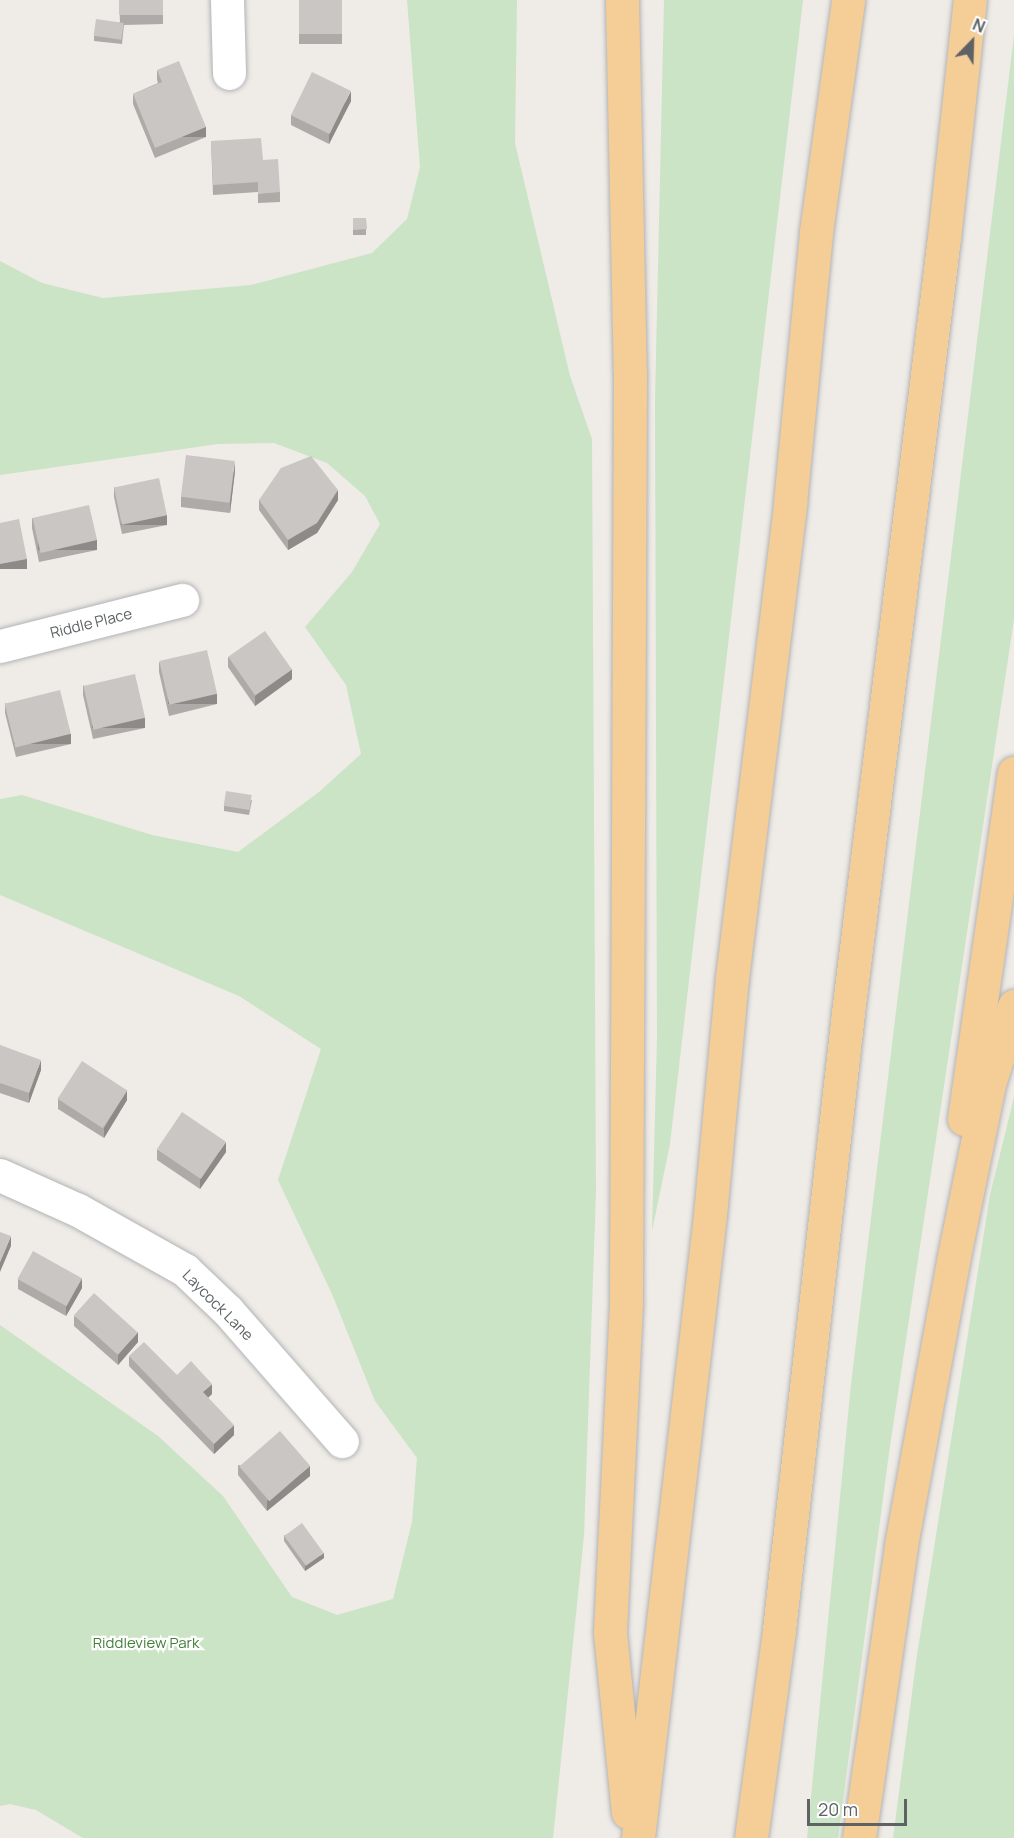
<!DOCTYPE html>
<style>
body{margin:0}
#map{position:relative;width:1014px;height:1838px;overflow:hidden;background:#efebe6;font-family:Manrope,sans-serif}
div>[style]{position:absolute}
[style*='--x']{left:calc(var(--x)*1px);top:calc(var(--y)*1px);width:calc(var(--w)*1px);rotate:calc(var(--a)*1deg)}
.green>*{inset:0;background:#cae4c5}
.roads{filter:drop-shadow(0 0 2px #b1b4b7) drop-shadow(0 0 2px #b1b4b7)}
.minor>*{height:33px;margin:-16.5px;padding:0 16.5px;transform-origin:16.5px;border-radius:16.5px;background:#fff}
.highway>*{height:33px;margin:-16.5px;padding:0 16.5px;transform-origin:16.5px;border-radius:16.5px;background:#f5cd97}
.wall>*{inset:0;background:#aeaaa8;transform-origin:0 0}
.shaded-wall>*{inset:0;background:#8d8b88;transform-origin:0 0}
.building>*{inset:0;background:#cac6c3;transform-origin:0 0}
span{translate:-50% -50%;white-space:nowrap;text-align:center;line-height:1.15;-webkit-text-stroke:4.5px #fff;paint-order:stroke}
.street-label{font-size:15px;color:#5e6265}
.park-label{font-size:15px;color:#437f3b}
.north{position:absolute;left:942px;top:12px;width:60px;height:60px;-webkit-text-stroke:4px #fff;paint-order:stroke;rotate:23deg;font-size:16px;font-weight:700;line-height:24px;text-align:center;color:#5e6265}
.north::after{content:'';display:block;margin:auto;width:21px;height:27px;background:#5e6265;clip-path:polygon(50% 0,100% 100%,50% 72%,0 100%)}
.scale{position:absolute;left:807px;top:1799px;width:100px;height:27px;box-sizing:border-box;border:3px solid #5e6265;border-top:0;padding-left:8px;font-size:18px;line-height:21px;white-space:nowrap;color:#5e6265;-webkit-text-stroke:4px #fff;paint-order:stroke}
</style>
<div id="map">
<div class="green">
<i style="clip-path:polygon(407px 0,517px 0,515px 143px,570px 376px,592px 439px,596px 1192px,584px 1536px,553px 1838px,83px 1838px,36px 1810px,10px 1804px,0 1806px,0 1325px,158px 1436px,223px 1496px,292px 1597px,337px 1615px,393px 1599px,412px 1522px,417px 1458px,375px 1401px,332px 1294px,278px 1180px,321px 1049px,239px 996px,0 895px,0 799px,22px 795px,152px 835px,238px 852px,319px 792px,361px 754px,346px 685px,305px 627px,352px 572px,380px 524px,365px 496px,327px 463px,274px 443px,218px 444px,0 475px,0 261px,42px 283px,103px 298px,251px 285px,372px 253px,407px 219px,420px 167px)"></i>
<i style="clip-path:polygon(664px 0,803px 0,670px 1144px,652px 1231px,657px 1038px,655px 401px)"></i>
<i style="clip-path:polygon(1014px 35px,1014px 619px,889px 1453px,838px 1838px,807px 1838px,851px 1384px)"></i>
<i style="clip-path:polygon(1014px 1097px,1014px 1838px,893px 1838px,917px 1655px,990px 1195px)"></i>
</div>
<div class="roads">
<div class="minor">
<i style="--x:227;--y:0;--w:73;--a:88.4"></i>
<i style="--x:0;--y:646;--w:188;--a:-14.2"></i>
<i style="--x:0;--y:1175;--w:85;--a:24.2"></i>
<i style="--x:78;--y:1210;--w:123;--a:29.3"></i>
<i style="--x:185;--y:1270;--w:59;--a:43.6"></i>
<i style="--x:228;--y:1311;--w:173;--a:48.8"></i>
</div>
<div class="highway">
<i style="--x:622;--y:0;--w:373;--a:88.8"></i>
<i style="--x:630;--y:373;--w:931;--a:90.25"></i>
<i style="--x:626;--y:1304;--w:329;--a:92.8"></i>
<i style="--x:610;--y:1633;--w:180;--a:84.3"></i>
<i style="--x:964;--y:1119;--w:350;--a:-81.8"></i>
<i style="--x:638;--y:1838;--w:627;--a:-83.41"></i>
<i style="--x:710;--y:1215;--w:238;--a:-84.7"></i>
<i style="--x:732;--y:978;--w:479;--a:-83"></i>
<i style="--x:790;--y:503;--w:272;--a:-84.5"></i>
<i style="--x:816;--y:232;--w:234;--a:-82.1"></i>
<i style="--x:751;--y:1838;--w:210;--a:-82.3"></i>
<i style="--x:779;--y:1630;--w:621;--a:-83.62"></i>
<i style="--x:848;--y:1013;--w:781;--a:-82.94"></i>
<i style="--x:944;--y:238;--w:239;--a:-83.8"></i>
<i style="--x:859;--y:1838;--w:296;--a:-81.8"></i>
<i style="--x:901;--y:1545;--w:289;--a:-79.6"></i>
<i style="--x:953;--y:1261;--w:181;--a:-78.5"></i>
<i style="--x:989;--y:1084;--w:82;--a:-72.2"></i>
</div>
</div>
<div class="wall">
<i style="clip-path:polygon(119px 0,163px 0,163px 24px,124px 25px,122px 44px,94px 41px,94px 36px,120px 22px)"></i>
<i style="left:299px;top:0;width:43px;height:44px"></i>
<i style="clip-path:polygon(157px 70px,206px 137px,155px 158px,133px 104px,133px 94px,158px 83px,157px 80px)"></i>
<i style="clip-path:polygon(351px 101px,329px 144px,291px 125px,291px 115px)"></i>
<i style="clip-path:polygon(211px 141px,263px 160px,280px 192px,280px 202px,258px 203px,258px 192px,213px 195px)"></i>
<i style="left:353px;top:218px;width:13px;height:17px"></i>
<i style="clip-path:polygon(235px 471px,230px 513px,181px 507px,181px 497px)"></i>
<i style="clip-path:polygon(114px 487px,167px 525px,122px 534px,114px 497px)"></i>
<i style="clip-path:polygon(259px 500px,338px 500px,317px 533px,288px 550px,259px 510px)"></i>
<i style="clip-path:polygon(32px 518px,97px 550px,39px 562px,32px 528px)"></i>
<i style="clip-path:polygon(228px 657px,292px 679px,255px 706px,228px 667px)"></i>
<i style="clip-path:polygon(159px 662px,217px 704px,169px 716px,159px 672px)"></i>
<i style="clip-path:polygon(83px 685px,145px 728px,93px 739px,83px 695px)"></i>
<i style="clip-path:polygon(5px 703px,71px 744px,16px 757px,5px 713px)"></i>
<i style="clip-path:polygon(252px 800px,249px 815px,224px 811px,224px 806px)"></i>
<i style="clip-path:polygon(0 1045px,41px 1070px,29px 1103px,0 1093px)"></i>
<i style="clip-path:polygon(58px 1099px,127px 1100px,104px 1138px,58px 1109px)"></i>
<i style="clip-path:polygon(157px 1150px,226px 1152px,200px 1189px,157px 1160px)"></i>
<i style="clip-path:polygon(18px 1279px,82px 1288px,66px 1316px,18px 1289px)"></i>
<i style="clip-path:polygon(74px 1316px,138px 1342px,118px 1365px,74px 1326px)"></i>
<i style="clip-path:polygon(129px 1356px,177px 1375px,212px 1394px,208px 1398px,234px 1435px,214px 1454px,129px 1366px)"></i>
<i style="clip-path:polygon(238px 1465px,310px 1476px,267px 1511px,238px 1475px)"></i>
<i style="clip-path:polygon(284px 1535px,324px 1558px,305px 1571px,284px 1541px)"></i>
</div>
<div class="shaded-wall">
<i style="clip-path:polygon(351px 91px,351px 101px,329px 144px,329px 134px)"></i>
<i style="left:206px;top:127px;width:10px;height:55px;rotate:90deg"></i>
<i style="clip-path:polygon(235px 461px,235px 471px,230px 513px,230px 503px)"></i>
<i style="clip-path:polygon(338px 490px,338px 500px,317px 533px,288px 550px,288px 540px)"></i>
<i style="left:167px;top:515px;width:10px;height:46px;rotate:90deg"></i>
<i style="left:97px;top:540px;width:10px;height:59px;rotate:90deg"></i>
<i style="left:27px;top:559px;width:10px;height:27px;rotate:90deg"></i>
<i style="clip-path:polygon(292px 669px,292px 679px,255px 706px,255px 696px)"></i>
<i style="left:217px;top:694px;width:10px;height:49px;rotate:90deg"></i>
<i style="left:145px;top:718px;width:10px;height:53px;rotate:90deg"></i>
<i style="left:71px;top:734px;width:10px;height:57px;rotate:90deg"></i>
<i style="clip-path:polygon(41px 1060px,41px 1070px,29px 1103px,29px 1093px)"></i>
<i style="clip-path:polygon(127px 1090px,127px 1100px,104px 1138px,104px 1128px)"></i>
<i style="clip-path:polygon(226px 1142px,226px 1152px,200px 1189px,200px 1179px)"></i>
<i style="clip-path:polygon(11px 1236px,11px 1246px,0 1272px,0 1262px)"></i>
<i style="clip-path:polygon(82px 1278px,82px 1288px,66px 1316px,66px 1306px)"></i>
<i style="clip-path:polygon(138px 1332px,138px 1342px,118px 1365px,118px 1355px)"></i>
<i style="clip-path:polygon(212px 1384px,212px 1394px,203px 1402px,203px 1392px)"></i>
<i style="clip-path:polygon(234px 1425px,234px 1435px,214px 1454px,214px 1444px)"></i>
<i style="clip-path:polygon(310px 1466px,310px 1476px,267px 1511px,267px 1501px)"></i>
<i style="clip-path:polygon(324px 1553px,324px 1558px,305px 1571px,305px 1566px)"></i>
</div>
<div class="building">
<i style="left:119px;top:0;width:44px;height:15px"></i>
<i style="left:299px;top:0;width:43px;height:34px"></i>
<i style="left:96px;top:19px;width:28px;height:17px;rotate:8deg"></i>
<i style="clip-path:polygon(179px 61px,206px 127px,155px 148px,133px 94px,162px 82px,157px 70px)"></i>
<i style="left:312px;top:72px;width:43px;height:48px;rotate:26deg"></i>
<i style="clip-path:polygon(261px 138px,263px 160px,278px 159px,280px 192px,258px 194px,258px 182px,213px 185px,211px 141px)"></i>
<i style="clip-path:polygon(353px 218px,366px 218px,367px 229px,353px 230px)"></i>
<i style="left:186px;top:455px;width:49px;height:42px;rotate:7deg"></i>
<i style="clip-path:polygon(311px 456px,338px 490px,317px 523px,288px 540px,259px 500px,281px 468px)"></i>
<i style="left:159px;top:478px;width:38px;height:46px;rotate:78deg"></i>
<i style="left:89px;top:505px;width:36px;height:58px;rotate:77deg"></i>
<i style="clip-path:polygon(19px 519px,27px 559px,0 564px,0 523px)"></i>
<i style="left:265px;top:631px;width:47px;height:45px;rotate:55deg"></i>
<i style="left:207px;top:650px;width:45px;height:49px;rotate:77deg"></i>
<i style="left:135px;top:674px;width:45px;height:53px;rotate:77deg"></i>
<i style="left:60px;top:690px;width:45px;height:57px;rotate:76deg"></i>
<i style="left:226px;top:791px;width:26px;height:15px;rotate:9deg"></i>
<i style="clip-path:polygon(0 1045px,41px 1060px,29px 1093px,0 1083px)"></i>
<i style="left:82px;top:1061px;width:54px;height:45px;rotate:33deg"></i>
<i style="left:182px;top:1112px;width:53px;height:45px;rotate:34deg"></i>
<i style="clip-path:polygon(0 1232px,11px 1236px,0 1262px)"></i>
<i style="left:33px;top:1251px;width:56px;height:32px;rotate:29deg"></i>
<i style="left:94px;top:1293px;width:59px;height:30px;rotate:42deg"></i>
<i style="clip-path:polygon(144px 1342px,177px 1375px,191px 1361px,212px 1384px,203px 1392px,234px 1425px,214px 1444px,129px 1356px)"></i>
<i style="left:280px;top:1431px;width:46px;height:54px;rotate:49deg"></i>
<i style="left:302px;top:1523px;width:37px;height:22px;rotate:54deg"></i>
</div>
<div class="street-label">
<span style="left:91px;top:623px;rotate:-14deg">Riddle Place</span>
<span style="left:218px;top:1305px;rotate:45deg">Laycock Lane</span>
</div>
<div class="park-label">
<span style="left:146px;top:1643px">Riddleview Park</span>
</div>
<div class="north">N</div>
<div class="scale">20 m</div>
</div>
